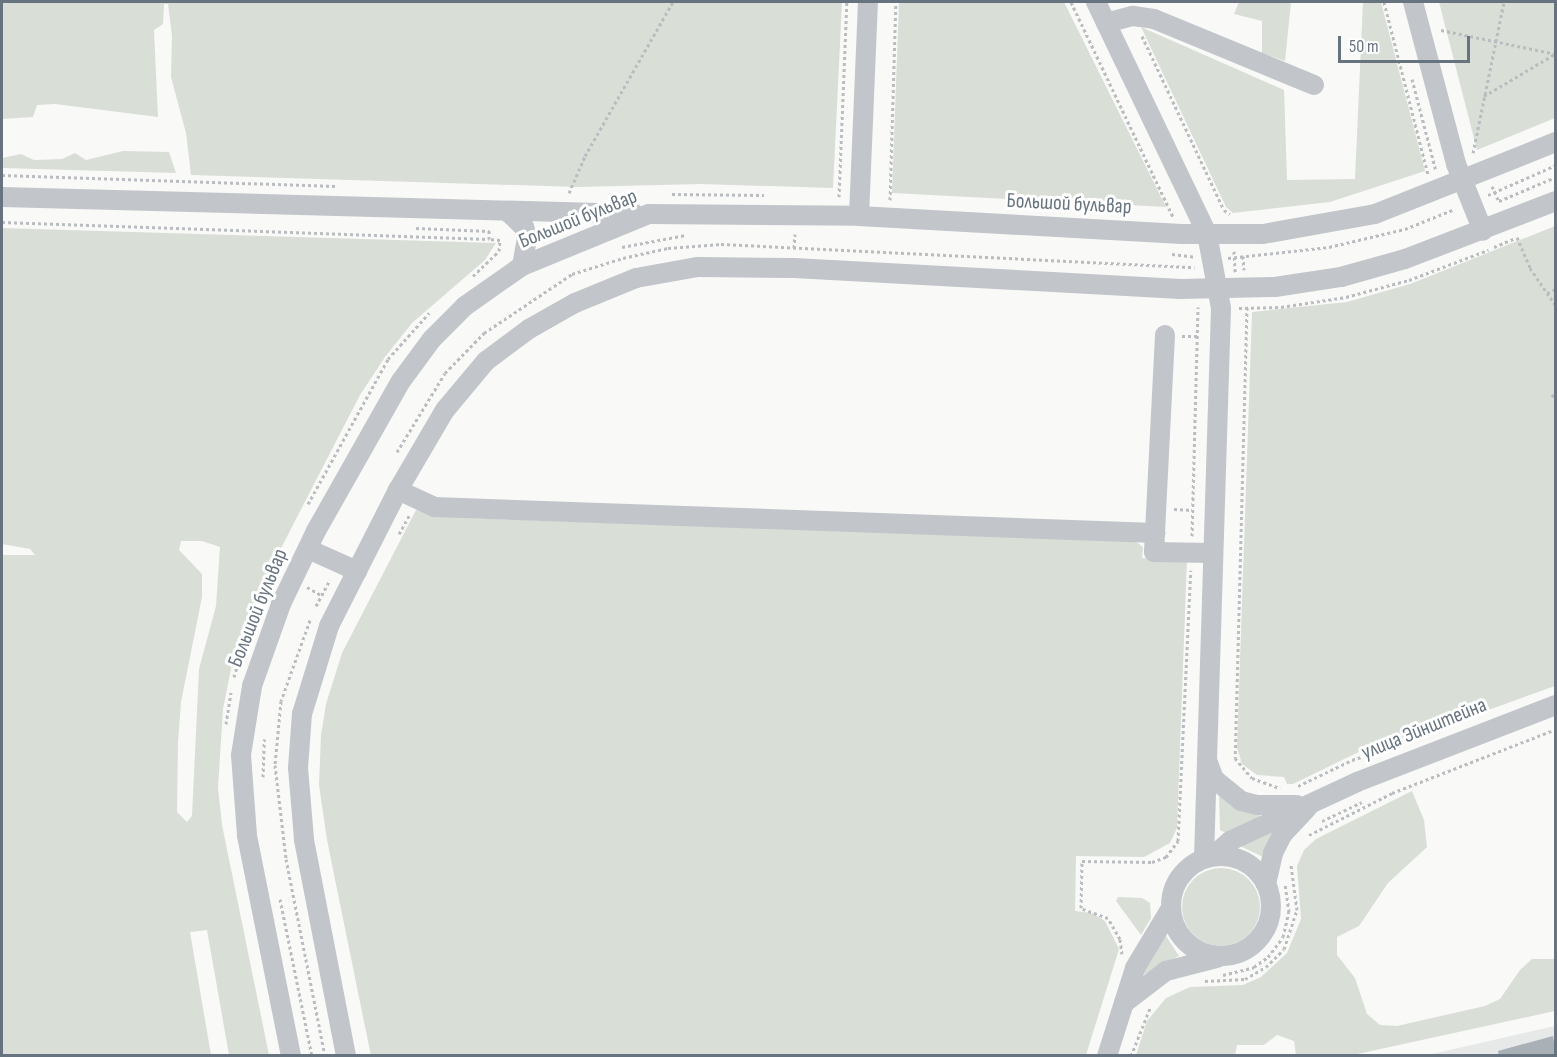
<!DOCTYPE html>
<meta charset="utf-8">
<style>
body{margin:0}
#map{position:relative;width:1557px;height:1057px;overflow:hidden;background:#f9f9f8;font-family:"Sofia Sans Condensed",sans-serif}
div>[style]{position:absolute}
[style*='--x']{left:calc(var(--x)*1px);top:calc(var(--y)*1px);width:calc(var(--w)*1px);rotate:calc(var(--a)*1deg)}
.built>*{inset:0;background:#e7e8e8}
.green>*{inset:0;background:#d9ded7}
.round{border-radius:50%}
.building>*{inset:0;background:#a9b0b6}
.path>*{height:3px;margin-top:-1.5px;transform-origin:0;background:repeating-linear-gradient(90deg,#babdc0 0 3px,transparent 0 6px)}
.minor>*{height:20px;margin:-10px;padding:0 10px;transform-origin:10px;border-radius:10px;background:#c2c5c9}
.minor>.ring{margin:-10px;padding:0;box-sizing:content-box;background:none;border:20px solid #c2c5c9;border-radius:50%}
span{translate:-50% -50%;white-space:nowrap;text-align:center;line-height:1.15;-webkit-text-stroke:6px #fff;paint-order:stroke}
.street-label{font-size:21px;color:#67747f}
.frame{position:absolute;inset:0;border:3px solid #67747f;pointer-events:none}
.scale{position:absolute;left:1338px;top:36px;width:132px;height:27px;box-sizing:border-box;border:3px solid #67747f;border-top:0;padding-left:8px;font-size:18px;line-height:21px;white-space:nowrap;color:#67747f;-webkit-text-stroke:4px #fff;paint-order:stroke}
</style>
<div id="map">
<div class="built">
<i style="clip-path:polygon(1555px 1026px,1555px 1055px,1428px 1055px)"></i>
</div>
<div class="green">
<i style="clip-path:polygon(2px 2px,842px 2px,833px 188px,701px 184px,577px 187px,191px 175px,186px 133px,171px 77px,172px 36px,168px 4px,164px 4px,163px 24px,154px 30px,158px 117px,55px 104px,37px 105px,33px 117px,2px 119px)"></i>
<i style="clip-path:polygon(899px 2px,1064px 2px,1166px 207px,892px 193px)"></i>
<i style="clip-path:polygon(1239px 2px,1291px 2px,1285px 61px,1262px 53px,1262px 21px,1234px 14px)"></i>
<i style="clip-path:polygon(1363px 2px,1381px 2px,1425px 171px,1330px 202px,1233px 213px,1226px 207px,1141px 27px,1284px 90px,1287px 180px,1355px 179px)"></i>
<i style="clip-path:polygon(1439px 2px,1555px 2px,1555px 118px,1477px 150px)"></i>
<i style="clip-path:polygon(123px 151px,169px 152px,176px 173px,2px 168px,2px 158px,21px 154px,34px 160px,62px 159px,75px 153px,86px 160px)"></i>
<i style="clip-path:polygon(1555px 226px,1555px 686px,1407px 739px,1371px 746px,1293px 784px,1287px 784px,1284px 777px,1257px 775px,1242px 764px,1237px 748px,1252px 312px,1347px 302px,1410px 284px)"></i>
<i style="clip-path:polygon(evenodd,2px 228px,496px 243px,485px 260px,412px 323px,385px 357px,360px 395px,295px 521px,258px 593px,234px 654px,223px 709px,218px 788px,222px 825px,269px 1055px,229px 1055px,207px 930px,190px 932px,211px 1055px,2px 1055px,2px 555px,35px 555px,30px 549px,2px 544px,2px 228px,181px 541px,202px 541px,220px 547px,216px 606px,199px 669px,192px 816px,187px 822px,177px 812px,178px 742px,181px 702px,202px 597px,202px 574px,179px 550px,181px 541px)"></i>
<i style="clip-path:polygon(416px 510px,462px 518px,1134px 540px,1143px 547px,1142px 558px,1187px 559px,1177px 828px,1170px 843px,1144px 857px,1076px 856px,1075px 911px,1092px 913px,1105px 921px,1119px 949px,1086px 1055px,371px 1056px,327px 840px,319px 785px,321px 735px,326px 704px,342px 653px)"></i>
<i style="clip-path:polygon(1412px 791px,1424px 820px,1427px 847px,1388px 883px,1359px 926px,1337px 937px,1337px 955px,1355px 978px,1367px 1014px,1380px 1025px,1397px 1026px,1485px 1006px,1500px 999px,1520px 970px,1532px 959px,1555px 959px,1555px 1011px,1353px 1055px,1296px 1055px,1294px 1041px,1277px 1035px,1264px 1045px,1237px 1045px,1235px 1055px,1136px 1055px,1147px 1021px,1166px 998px,1190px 987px,1243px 985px,1261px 977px,1287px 953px,1301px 919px,1297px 866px,1304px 850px,1316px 839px)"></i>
<i style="clip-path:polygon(1219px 796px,1260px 815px,1259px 818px,1226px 833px,1220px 830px)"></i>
<i style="clip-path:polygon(1275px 828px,1263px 857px,1240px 846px)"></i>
<i class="round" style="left:1182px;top:868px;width:78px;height:78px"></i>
<i style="clip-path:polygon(1118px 897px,1142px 898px,1150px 903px,1151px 918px,1141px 935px,1116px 901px)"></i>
<i style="clip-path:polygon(1164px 933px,1179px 956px,1141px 976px)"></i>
</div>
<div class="building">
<i style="clip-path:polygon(1553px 1036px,1556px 1054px,1499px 1056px,1498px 1051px)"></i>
</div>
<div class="path">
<i style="--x:1071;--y:2;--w:238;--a:64.6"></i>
<i style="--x:1384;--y:2;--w:178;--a:75.7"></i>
<i style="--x:1441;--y:30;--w:117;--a:11.8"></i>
<i style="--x:1142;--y:36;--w:192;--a:64.8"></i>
<i style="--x:1224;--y:210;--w:7;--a:34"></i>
<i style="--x:1412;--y:79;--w:95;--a:75.4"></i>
<i style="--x:1484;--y:96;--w:82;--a:-30.6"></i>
<i style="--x:1473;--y:153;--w:154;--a:-78.4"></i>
<i style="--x:2;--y:175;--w:334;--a:1.9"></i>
<i style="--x:1492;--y:186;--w:17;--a:66"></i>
<i style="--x:569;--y:193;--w:40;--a:-66.6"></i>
<i style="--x:585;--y:156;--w:177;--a:-60.3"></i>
<i style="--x:672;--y:194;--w:92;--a:0.6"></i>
<i style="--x:1488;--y:195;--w:74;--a:-23.8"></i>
<i style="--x:839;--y:197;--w:195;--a:-87.7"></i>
<i style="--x:890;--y:200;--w:198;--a:-88.3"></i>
<i style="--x:1499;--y:201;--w:62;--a:-22.8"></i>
<i style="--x:2;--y:222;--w:487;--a:2"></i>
<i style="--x:489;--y:239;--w:10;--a:-90"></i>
<i style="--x:416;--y:228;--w:73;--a:2.4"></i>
<i style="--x:1517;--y:237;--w:34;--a:67"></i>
<i style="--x:1530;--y:268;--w:46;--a:55.6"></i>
<i style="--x:622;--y:247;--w:65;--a:-10.6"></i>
<i style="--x:1494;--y:247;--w:23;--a:-23"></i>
<i style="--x:794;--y:248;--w:14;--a:-86"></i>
<i style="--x:1234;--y:251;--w:21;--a:87"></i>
<i style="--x:1172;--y:254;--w:23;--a:7"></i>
<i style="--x:1243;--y:256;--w:14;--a:86"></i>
<i style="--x:1228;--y:258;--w:102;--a:-6.2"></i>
<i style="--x:1329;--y:247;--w:78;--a:-13.3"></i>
<i style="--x:1405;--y:229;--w:54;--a:-21.8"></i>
<i style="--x:473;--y:276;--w:36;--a:-44"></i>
<i style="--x:499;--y:251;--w:11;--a:-85"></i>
<i style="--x:500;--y:240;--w:11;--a:-175"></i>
<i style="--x:1547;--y:293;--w:10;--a:-24"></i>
<i style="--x:1247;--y:307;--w:451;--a:91.5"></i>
<i style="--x:1235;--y:758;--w:26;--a:50"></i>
<i style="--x:1252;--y:778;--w:30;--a:20"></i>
<i style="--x:1239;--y:308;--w:42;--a:-1.4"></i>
<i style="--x:1281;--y:307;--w:66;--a:-8.7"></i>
<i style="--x:1346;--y:297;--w:65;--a:-15.1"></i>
<i style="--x:1409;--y:280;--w:85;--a:-20.8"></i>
<i style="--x:1182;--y:336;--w:15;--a:0"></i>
<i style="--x:1552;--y:397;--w:8;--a:-60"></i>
<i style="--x:397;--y:452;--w:92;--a:-58.7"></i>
<i style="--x:445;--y:373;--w:56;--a:-45.7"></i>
<i style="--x:484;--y:333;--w:106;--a:-33.8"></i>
<i style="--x:572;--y:274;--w:53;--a:-17.4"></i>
<i style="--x:623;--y:258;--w:46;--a:-12.5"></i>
<i style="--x:668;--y:248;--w:53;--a:-4.3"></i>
<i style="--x:721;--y:244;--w:474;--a:2.8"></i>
<i style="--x:308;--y:504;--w:166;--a:-61.1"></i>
<i style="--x:388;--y:359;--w:62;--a:-48.3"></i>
<i style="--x:1174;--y:509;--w:18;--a:3"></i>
<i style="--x:399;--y:534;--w:21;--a:-61"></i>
<i style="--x:1192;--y:536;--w:229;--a:-88.5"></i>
<i style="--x:307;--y:587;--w:16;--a:30"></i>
<i style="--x:316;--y:606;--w:30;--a:-62"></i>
<i style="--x:310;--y:620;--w:86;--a:109.7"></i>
<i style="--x:281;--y:701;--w:64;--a:95.4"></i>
<i style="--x:275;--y:765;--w:95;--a:83.3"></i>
<i style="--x:286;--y:859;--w:196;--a:78.8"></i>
<i style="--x:234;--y:677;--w:54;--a:-73.9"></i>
<i style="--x:249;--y:625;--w:72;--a:-65.2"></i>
<i style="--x:226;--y:724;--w:32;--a:-81"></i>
<i style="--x:263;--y:777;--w:38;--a:-88"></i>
<i style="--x:1298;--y:786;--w:60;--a:-25.7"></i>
<i style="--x:1352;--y:760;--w:36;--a:-18"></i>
<i style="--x:1322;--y:821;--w:44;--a:-25.4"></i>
<i style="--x:1309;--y:835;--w:93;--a:-26.8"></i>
<i style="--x:1392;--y:793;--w:176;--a:-21.3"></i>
<i style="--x:280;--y:899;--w:160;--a:78.5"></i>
<i style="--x:1122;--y:954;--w:15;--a:-98"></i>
<i style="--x:1120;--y:939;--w:24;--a:-120"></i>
<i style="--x:1108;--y:918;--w:29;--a:-160"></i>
<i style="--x:1081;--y:908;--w:47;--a:-88.8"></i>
<i style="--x:1082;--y:861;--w:70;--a:0.8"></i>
<i style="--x:1152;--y:862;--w:15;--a:-20"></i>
<i style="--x:1166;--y:857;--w:20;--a:-53"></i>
<i style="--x:1178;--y:841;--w:271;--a:-87.3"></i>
<i style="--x:1223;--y:975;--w:32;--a:-14"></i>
<i style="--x:1254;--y:967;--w:17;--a:-36"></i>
<i style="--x:1268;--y:957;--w:25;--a:-53"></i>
<i style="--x:1283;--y:937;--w:26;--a:-77"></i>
<i style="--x:1289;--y:912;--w:28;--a:-98"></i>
<i style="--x:1205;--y:981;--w:40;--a:-2.9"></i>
<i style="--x:1245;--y:979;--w:24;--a:-30"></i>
<i style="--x:1266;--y:967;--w:25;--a:-45"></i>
<i style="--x:1284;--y:949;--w:41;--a:-71.6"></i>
<i style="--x:1297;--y:910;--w:45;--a:-97.6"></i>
<i style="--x:1131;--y:1056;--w:52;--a:-68.4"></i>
</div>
<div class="minor">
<i style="--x:1096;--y:2;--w:257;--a:64.4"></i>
<i style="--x:1207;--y:234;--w:75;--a:79.3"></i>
<i style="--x:1221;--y:308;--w:551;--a:91.77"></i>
<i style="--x:1413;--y:2;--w:168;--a:75.1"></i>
<i style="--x:1456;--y:164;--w:72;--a:68.1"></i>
<i style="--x:1106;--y:23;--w:28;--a:-15"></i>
<i style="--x:1133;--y:16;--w:21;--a:8"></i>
<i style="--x:1154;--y:19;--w:173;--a:22.4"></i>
<i style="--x:2;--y:197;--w:633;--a:1.54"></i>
<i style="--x:509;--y:213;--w:21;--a:43"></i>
<i style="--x:524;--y:227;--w:11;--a:75"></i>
<i style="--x:527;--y:238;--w:28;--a:100"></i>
<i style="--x:859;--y:216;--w:214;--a:-87.6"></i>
<i style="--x:1165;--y:335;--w:217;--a:92.9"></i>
<i style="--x:1154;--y:552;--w:58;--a:1"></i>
<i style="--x:398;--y:490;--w:40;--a:25"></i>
<i style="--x:434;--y:507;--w:722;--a:2.06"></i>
<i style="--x:308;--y:549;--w:54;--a:24.2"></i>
<i style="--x:1207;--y:760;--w:20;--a:70"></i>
<i style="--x:1214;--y:779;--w:35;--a:39"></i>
<i style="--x:1241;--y:801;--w:16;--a:14"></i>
<i style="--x:1257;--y:805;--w:40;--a:0"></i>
<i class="ring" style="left:1171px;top:856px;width:80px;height:80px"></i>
<i style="--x:1213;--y:856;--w:23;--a:-41"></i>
<i style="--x:1230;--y:841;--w:140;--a:-24.9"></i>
<i style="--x:1357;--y:782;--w:213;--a:-21.2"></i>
<i style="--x:1266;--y:884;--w:32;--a:-77"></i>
<i style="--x:1273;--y:853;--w:20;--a:-63"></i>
<i style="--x:1282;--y:835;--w:38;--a:-47"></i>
<i style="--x:1124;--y:1003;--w:53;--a:-37.3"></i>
<i style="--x:1166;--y:971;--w:53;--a:-14.3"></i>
<i style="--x:291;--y:1056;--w:225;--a:-101.3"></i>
<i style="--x:247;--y:835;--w:80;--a:-94.3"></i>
<i style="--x:241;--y:755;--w:70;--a:-80.9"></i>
<i style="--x:252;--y:686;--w:87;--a:-70.5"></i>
<i style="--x:281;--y:604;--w:81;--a:-64.4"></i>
<i style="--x:316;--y:531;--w:172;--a:-60.5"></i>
<i style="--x:401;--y:381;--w:52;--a:-53.6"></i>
<i style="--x:432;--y:339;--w:47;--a:-45"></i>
<i style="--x:465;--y:306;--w:70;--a:-35.1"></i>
<i style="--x:522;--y:266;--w:137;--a:-22.3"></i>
<i style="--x:649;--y:214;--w:210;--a:0.5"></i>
<i style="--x:859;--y:216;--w:323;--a:3.2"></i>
<i style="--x:1181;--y:234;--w:82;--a:0"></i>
<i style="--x:1263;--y:234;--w:114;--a:-10.1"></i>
<i style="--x:1375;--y:214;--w:195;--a:-21.7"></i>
<i style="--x:346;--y:1056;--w:221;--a:-101"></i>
<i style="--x:304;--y:839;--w:71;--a:-94.8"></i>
<i style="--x:298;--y:768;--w:54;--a:-85.8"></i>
<i style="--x:302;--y:714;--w:92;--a:-72.9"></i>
<i style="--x:329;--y:626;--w:153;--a:-63.1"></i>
<i style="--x:398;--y:490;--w:93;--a:-59.6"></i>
<i style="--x:445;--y:410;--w:64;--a:-50.1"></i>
<i style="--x:486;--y:361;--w:54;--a:-36.7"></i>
<i style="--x:529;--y:329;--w:53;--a:-29.5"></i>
<i style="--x:575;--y:303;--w:66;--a:-22.3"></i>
<i style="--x:636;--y:278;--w:63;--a:-10.1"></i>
<i style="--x:698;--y:267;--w:96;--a:0.6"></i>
<i style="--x:794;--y:268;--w:387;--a:3.1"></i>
<i style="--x:1180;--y:289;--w:95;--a:-1.2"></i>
<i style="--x:1275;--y:287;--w:67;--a:-8.6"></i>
<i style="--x:1341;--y:277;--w:66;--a:-15.7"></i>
<i style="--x:1405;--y:259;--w:162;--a:-21"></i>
<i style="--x:1107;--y:1056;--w:92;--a:-72.3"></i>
<i style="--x:1135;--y:968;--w:70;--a:-59"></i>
</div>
<div class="street-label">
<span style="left:1069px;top:204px;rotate:3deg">Большой бульвар</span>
<span style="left:578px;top:219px;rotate:-22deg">Большой бульвар</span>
<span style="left:258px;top:608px;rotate:-68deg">Большой бульвар</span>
<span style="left:1424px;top:729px;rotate:-22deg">улица Эйнштейна</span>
</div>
<div class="frame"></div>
<div class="scale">50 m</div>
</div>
